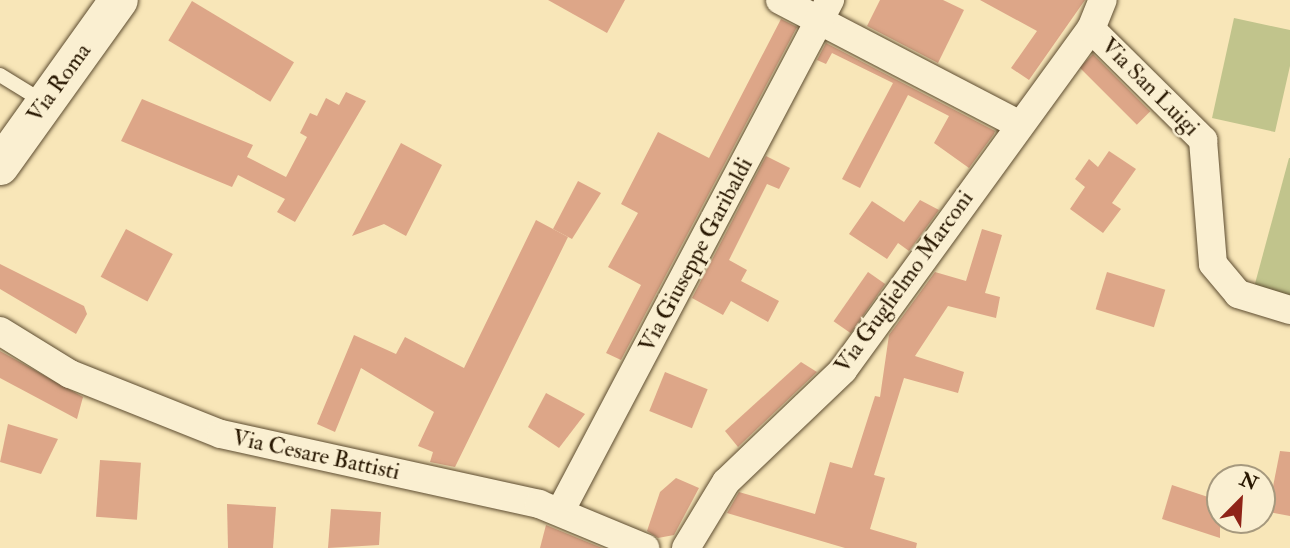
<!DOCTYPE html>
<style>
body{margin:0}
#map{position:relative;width:1290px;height:548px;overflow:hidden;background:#f8e6b8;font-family:"IM FELL Double Pica",serif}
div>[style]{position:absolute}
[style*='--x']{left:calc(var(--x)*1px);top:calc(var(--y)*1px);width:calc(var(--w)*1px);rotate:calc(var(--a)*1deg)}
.green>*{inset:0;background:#c1c48c}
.building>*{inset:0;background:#dda688;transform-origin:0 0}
.roads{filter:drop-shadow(0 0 2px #5d4c30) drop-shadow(0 0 2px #5d4c30)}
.lane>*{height:14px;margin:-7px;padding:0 7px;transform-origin:7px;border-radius:7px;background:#faefd1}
.street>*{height:28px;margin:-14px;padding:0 14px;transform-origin:14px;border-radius:14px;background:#faefd1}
.secondary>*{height:38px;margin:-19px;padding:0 19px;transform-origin:19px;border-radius:19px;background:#faefd1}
span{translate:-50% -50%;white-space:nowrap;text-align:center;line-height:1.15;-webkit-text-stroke:5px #faefd1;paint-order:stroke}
.street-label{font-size:23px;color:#291802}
.north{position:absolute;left:1206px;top:464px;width:70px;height:70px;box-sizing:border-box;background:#faefd1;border:2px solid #a6997e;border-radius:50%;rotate:24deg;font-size:19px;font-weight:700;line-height:28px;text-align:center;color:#291802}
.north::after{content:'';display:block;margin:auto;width:24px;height:32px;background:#8f2418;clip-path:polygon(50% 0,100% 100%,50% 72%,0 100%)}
</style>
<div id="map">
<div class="green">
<i style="clip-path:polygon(1234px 18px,1290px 30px,1290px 66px,1275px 132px,1212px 118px)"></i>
<i style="clip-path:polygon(1289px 158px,1290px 158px,1290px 302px,1253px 291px)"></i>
</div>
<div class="building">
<i style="clip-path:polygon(548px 0,625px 0,607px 33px)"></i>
<i style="clip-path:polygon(880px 0,943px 0,964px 10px,938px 63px,867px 26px)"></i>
<i style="clip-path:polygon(980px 0,1085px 0,1029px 80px,1011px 68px,1037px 31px)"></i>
<i style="left:192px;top:1px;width:119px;height:46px;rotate:31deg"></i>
<i style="clip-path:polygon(781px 19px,797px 27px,621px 360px,606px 353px,641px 285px,608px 267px,638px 213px,621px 204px,658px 132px,709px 158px)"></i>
<i style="clip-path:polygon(826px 43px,995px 131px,994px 134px,969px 168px,934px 143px,949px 116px,908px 95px,860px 188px,842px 179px,893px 83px,832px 53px,826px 64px,817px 60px)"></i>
<i style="left:1093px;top:54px;width:81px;height:19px;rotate:45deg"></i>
<i style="clip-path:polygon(346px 92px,366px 101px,295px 222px,277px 212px,285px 199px,238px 175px,232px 187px,121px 141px,142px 99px,253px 145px,247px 157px,286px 177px,307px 137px,300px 133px,310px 113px,317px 116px,326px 98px,339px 105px)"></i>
<i style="clip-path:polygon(401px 143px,442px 165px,406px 236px,384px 224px,352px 236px)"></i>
<i style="clip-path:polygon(1109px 151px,1136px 169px,1112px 203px,1121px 209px,1103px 233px,1070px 209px,1085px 187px,1075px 179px,1089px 159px,1098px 167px)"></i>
<i style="clip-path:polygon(766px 156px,790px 168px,779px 189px,767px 184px,729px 260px,747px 270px,741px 281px,779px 301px,768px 322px,731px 301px,723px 315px,692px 298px)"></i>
<i style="clip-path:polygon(578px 181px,601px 193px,572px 239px,553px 229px)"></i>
<i style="clip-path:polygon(920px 200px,939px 210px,909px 251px,898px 243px,887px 259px,849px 234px,872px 201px,904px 222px)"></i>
<i style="clip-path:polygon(536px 220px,568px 237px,455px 467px,430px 462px,433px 452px,418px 446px,434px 412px,361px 368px,335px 432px,317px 424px,354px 335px,396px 354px,405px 337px,464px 368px)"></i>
<i style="left:126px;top:229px;width:53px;height:54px;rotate:28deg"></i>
<i style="clip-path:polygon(982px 229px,1002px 235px,985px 293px,1000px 297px,996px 318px,948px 306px,915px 356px,964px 372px,958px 393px,904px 378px,874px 475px,885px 478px,870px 529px,917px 543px,916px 548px,845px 548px,727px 513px,739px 492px,815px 514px,830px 462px,852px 468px,875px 396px,880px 397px,889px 335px,935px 272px,966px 281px)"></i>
<i style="clip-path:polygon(0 264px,84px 306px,87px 314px,76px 334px,0 289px)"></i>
<i style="left:868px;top:272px;width:21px;height:60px;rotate:35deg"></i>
<i style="left:1107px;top:272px;width:61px;height:39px;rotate:17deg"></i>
<i style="clip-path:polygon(0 351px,83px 397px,77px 419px,0 378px)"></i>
<i style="clip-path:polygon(801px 362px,817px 372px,738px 447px,725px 431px)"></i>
<i style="left:665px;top:372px;width:46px;height:42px;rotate:22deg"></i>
<i style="clip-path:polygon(546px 393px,585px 414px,559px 448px,528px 427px)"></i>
<i style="clip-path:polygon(8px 424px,58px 439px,41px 474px,0 462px)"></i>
<i style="clip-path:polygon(1280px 451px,1290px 452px,1290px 516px,1268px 512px)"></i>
<i style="left:100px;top:460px;width:41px;height:57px;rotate:4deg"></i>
<i style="clip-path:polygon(676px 478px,699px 488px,674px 535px,658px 538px,647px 531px,660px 492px)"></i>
<i style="clip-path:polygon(1172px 485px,1220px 501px,1220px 538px,1162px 519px)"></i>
<i style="clip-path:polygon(227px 504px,276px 507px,273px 548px,228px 548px)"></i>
<i style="clip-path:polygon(331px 509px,381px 512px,379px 545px,328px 548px)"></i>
<i style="clip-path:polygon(546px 525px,602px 548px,540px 548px)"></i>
</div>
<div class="roads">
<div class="lane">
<i style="--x:0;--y:75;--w:52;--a:31.5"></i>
</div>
<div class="street">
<i style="--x:780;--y:0;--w:268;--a:27.5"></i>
<i style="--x:1091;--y:29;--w:158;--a:44.7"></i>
<i style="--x:1203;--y:140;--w:124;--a:85.4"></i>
<i style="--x:1213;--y:264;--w:39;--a:50"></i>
<i style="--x:1238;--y:294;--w:54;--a:17.1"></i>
<i style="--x:0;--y:331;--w:82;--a:31.6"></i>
<i style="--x:70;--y:374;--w:162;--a:21.7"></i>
<i style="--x:221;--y:434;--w:326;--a:12.4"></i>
<i style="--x:539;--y:504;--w:115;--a:22.5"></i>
<i style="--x:561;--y:510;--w:577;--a:-62.19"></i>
<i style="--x:686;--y:548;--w:77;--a:-58.8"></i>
<i style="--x:726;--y:482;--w:162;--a:-43.7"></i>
<i style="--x:843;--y:370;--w:422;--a:-54"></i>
<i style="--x:1091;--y:29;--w:31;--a:-68"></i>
</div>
<div class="secondary">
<i style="--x:0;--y:166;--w:204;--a:-54.4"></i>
</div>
</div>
<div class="street-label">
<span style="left:59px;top:83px;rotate:-54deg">Via Roma</span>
<span style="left:1150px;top:87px;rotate:45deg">Via San Luigi</span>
<span style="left:696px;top:255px;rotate:-62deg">Via Giuseppe Garibaldi</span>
<span style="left:904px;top:282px;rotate:-54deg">Via Guglielmo Marconi</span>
<span style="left:316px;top:455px;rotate:12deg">Via Cesare Battisti</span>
</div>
<div class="north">N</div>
</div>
